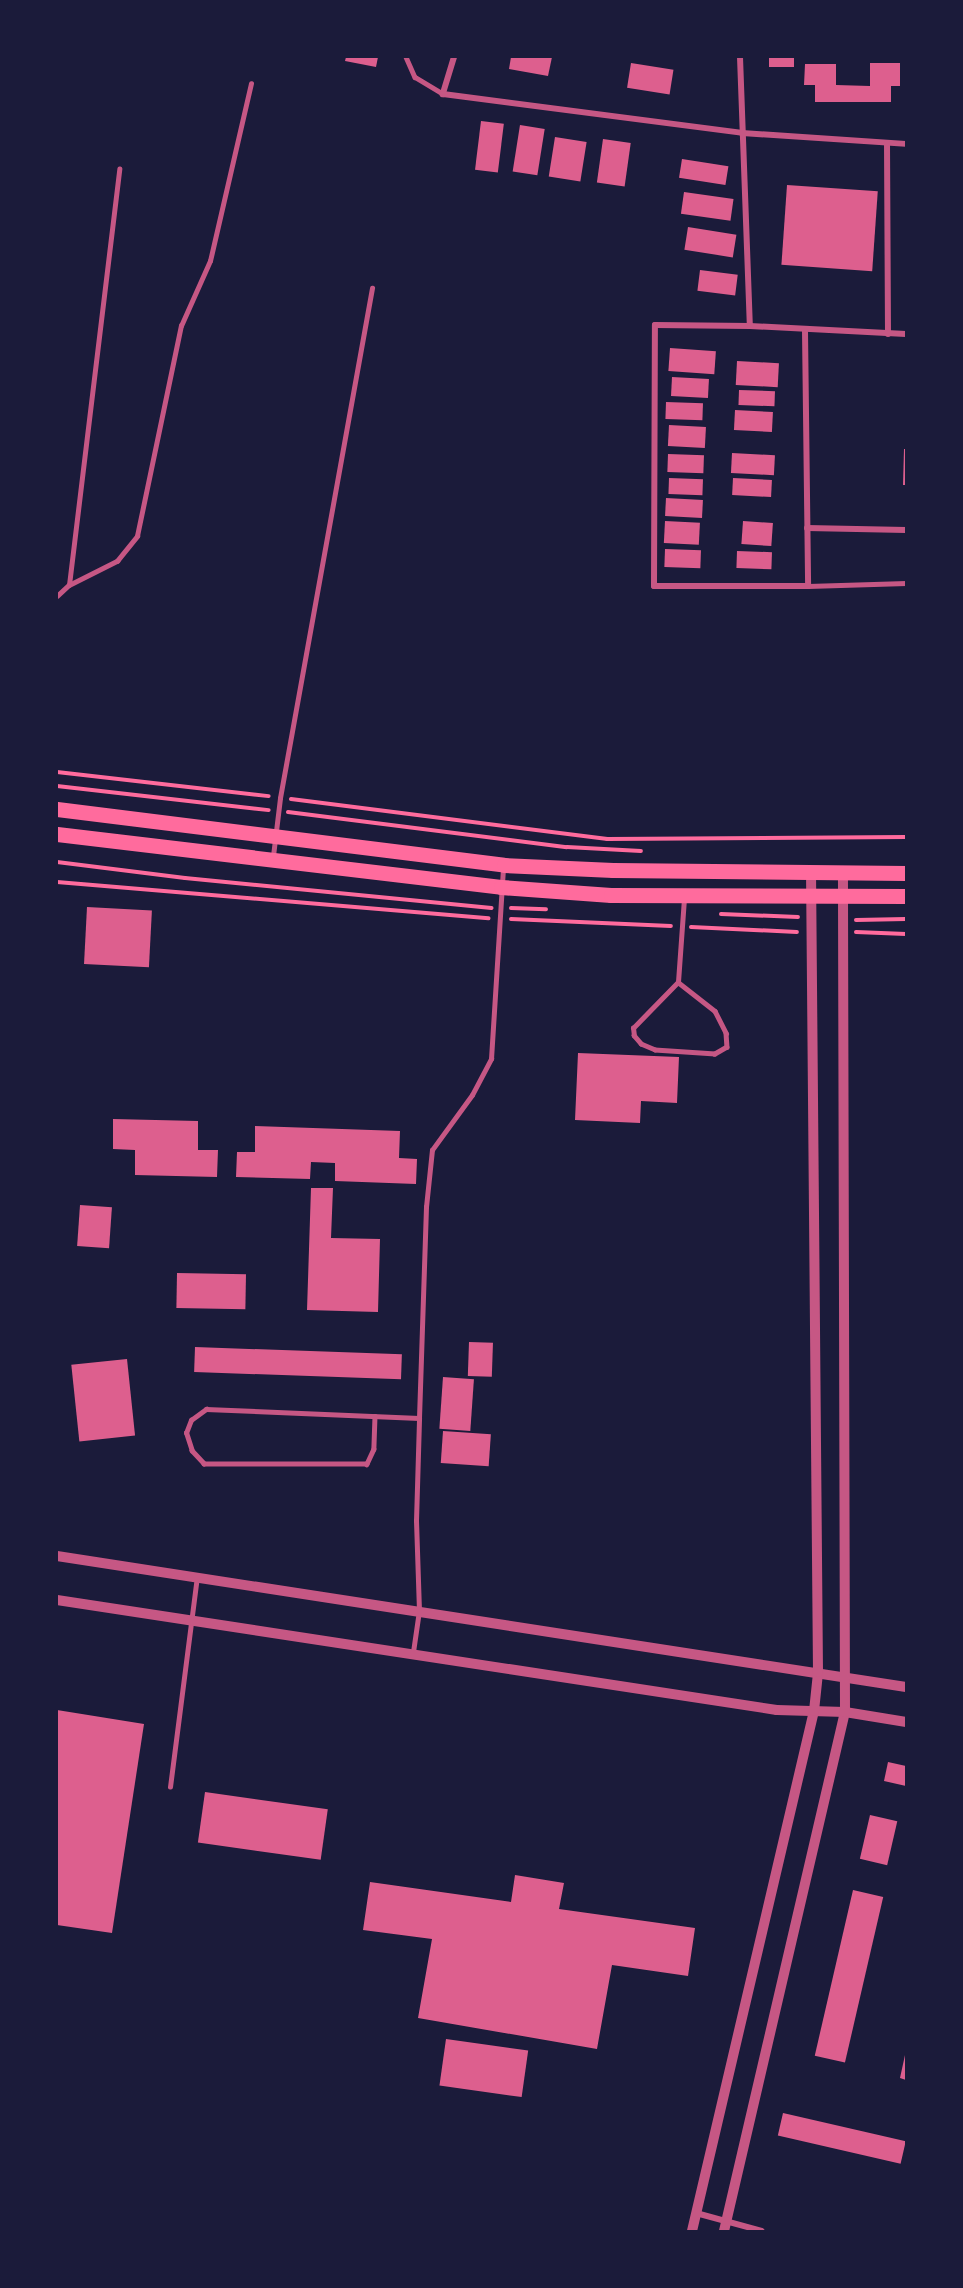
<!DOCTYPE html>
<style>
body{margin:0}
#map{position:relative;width:963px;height:2288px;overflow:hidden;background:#1b1b3a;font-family:Barlow,sans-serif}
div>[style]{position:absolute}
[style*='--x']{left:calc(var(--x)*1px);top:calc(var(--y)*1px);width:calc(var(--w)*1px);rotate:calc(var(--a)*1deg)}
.building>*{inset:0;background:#dd5f8e;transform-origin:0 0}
.path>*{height:4px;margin:-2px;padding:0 2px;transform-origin:2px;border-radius:2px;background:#ff6b9d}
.service>*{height:4.5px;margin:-2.25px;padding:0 2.25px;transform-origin:2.25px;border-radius:2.25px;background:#c65784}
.minor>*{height:6px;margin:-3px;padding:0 3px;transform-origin:3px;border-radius:3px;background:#c65784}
.tertiary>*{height:10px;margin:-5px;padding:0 5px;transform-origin:5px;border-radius:5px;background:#c65784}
.trunk>*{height:15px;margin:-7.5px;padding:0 7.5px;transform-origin:7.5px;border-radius:7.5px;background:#ff6b9d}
span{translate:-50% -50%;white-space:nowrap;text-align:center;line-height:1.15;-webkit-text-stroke:6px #1b1b3a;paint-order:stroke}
.frame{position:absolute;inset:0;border:58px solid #1b1b3a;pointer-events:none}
</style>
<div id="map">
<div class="building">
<i style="clip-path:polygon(346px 57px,378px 57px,376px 67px,345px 61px)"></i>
<i style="clip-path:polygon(511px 57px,552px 57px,548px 76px,509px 69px)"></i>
<i style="left:769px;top:57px;width:25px;height:10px"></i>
<i style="left:631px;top:63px;width:43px;height:25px;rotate:9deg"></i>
<i style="clip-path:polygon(870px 63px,900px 63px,900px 86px,891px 86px,891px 102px,815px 102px,815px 85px,804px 85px,805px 64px,836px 64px,836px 85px,870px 86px)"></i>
<i style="left:481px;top:121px;width:23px;height:49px;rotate:7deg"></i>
<i style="left:520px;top:125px;width:25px;height:47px;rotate:9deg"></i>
<i style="left:555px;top:137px;width:32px;height:40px;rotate:9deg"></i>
<i style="left:603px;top:139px;width:28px;height:44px;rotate:8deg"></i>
<i style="left:682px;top:159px;width:47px;height:19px;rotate:9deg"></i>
<i style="left:787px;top:185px;width:91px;height:80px;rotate:4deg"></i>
<i style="left:684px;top:192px;width:50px;height:22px;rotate:8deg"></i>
<i style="left:688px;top:227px;width:49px;height:23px;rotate:9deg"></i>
<i style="left:700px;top:270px;width:38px;height:21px;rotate:7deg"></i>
<i style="left:670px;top:348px;width:46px;height:23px;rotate:4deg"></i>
<i style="left:737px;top:361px;width:42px;height:24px;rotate:3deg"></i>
<i style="left:672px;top:377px;width:37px;height:19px;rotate:3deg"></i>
<i style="left:739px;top:390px;width:36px;height:15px;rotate:2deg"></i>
<i style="left:666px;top:402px;width:37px;height:17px;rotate:2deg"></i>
<i style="left:735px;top:410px;width:38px;height:20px;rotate:3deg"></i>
<i style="left:669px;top:425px;width:37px;height:21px;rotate:3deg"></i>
<i style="clip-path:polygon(904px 449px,906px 449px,906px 485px,903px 485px)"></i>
<i style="left:732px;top:453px;width:43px;height:20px;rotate:3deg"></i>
<i style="left:668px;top:454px;width:36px;height:18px;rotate:2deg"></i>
<i style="left:669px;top:478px;width:34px;height:16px;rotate:2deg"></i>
<i style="left:733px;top:478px;width:39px;height:17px;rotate:3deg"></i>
<i style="left:666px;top:498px;width:37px;height:18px;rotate:3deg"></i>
<i style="left:665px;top:521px;width:35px;height:22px;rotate:3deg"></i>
<i style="left:743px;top:521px;width:30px;height:23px;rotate:4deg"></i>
<i style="left:665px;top:549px;width:36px;height:18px;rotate:2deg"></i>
<i style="left:737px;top:551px;width:35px;height:17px;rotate:2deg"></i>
<i style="left:87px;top:907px;width:65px;height:57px;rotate:3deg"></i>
<i style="clip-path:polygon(578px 1053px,679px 1057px,677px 1103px,641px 1101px,640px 1123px,575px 1120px)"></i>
<i style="clip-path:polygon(113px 1119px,198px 1121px,198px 1150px,218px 1150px,217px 1177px,135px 1175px,135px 1150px,113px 1149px)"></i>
<i style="clip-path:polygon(255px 1126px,400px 1131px,399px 1158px,417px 1159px,416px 1184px,335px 1181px,335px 1163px,311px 1162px,310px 1179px,236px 1177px,237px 1152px,255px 1152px)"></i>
<i style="clip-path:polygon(311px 1188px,333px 1188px,331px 1238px,380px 1239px,378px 1312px,307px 1310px)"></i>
<i style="left:80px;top:1205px;width:32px;height:41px;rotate:4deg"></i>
<i style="left:177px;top:1273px;width:69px;height:35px;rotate:1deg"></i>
<i style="left:469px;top:1342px;width:24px;height:34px;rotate:2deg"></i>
<i style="left:195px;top:1347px;width:207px;height:25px;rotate:2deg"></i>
<i style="left:127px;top:1359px;width:77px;height:56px;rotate:84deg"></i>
<i style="left:443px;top:1377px;width:31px;height:52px;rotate:4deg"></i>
<i style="left:443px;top:1431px;width:48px;height:32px;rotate:4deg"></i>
<i style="clip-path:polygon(57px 1710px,144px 1724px,112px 1933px,57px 1925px)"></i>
<i style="clip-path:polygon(888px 1762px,906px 1766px,906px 1786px,884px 1781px)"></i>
<i style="left:205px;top:1792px;width:124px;height:51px;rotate:8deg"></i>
<i style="left:870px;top:1815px;width:28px;height:45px;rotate:13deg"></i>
<i style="clip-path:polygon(515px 1875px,564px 1883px,559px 1909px,695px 1928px,688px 1976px,612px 1965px,597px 2049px,418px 2018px,432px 1939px,363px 1930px,370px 1882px,511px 1902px)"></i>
<i style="left:853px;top:1890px;width:31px;height:170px;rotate:13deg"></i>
<i style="left:446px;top:2039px;width:83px;height:47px;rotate:8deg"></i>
<i style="clip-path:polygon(905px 2055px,906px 2056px,906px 2080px,900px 2078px)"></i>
<i style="left:783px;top:2113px;width:126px;height:23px;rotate:13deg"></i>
</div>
<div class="path">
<i style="--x:57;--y:772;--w:213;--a:6.5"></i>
<i style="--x:57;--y:786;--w:213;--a:6.5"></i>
<i style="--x:291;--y:799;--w:319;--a:7.2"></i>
<i style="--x:607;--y:839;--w:299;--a:-0.4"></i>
<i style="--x:288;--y:812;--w:281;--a:7.2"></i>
<i style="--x:567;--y:847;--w:74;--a:3.1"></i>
<i style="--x:57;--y:862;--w:129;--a:7.1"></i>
<i style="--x:185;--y:878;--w:308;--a:5.6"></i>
<i style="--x:57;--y:882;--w:433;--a:4.8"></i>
<i style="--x:511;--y:908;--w:35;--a:2"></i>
<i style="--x:721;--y:914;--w:77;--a:2.2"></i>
<i style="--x:511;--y:919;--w:160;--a:2.5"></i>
<i style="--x:856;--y:920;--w:50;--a:-1.1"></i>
<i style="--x:691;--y:927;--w:106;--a:2.7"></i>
<i style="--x:856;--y:932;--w:50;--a:2.3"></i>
</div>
<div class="service">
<i style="--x:406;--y:57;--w:22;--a:66"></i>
<i style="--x:415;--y:77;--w:33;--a:31"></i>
<i style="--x:69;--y:585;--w:54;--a:-26.6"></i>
<i style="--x:117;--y:561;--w:32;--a:-51"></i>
<i style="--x:137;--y:536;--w:215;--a:-78.2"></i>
<i style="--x:181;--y:326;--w:71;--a:-66"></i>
<i style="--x:210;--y:261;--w:182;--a:-77"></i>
<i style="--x:808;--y:586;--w:98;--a:-1.8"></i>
<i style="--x:57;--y:596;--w:16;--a:-43"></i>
<i style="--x:69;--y:585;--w:419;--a:-83.1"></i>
<i style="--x:273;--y:856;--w:58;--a:-83.1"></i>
<i style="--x:280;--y:798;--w:518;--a:-79.77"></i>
<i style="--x:678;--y:982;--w:47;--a:38.1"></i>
<i style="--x:715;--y:1011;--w:25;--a:63"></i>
<i style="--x:726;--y:1033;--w:14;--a:86"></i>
<i style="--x:727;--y:1047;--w:14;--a:150"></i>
<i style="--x:715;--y:1054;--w:60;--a:-176.2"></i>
<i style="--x:655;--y:1050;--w:15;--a:-157"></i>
<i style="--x:641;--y:1044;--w:11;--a:-131"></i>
<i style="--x:634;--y:1036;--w:8;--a:-97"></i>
<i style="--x:633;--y:1028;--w:64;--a:-45.6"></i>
<i style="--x:678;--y:982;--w:84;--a:-85.9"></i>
<i style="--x:375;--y:1416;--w:33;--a:92"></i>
<i style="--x:374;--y:1449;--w:17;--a:115"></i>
<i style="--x:367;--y:1464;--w:163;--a:180"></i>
<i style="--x:204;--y:1464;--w:18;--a:-133"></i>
<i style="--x:192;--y:1451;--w:19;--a:-108"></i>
<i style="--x:186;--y:1433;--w:14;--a:-69"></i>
<i style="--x:191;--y:1420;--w:19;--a:-36"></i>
<i style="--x:206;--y:1409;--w:213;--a:2.4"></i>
<i style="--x:413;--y:1652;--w:41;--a:-81.7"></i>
<i style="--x:419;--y:1611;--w:90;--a:-91.9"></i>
<i style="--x:416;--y:1521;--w:103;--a:-88.3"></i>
<i style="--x:419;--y:1418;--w:211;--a:-88.1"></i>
<i style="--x:426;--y:1207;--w:57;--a:-84"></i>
<i style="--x:432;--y:1150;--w:68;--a:-54"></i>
<i style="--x:472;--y:1095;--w:41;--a:-62.2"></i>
<i style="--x:491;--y:1059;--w:192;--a:-86.4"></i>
<i style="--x:170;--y:1787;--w:212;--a:-82.7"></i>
</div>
<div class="minor">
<i style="--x:454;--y:57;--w:39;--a:107"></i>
<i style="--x:443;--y:94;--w:302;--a:7.4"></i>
<i style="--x:742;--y:133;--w:164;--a:3.8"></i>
<i style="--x:740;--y:57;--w:269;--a:87.9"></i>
<i style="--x:887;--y:143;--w:191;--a:89.7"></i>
<i style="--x:805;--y:331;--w:255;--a:89.3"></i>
<i style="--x:808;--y:586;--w:154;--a:180"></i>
<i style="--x:654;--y:586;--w:261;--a:-89.8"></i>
<i style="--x:655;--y:325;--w:95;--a:0.6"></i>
<i style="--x:750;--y:326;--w:156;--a:2.9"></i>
<i style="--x:807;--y:528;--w:99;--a:1.2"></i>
<i style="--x:696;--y:2213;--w:68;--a:15.3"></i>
</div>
<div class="tertiary">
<i style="--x:57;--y:1556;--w:859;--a:8.77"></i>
<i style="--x:57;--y:1600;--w:728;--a:8.69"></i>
<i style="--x:777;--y:1710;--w:68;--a:1.7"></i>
<i style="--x:845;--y:1712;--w:62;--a:9.3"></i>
<i style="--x:692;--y:2231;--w:534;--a:-76.8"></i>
<i style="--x:814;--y:1711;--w:39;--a:-84"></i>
<i style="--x:818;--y:1672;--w:800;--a:-90.5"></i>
<i style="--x:724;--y:2231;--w:533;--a:-76.88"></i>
<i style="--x:845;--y:1712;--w:839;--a:-90.14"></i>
</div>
<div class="trunk">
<i style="--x:57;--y:809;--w:450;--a:7.1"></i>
<i style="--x:504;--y:865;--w:109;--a:2.6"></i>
<i style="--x:613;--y:870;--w:293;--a:0.6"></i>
<i style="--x:57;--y:834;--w:447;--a:6.8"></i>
<i style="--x:501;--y:887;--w:110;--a:4.2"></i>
<i style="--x:611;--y:895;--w:295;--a:0.2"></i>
</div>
<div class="frame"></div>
</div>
